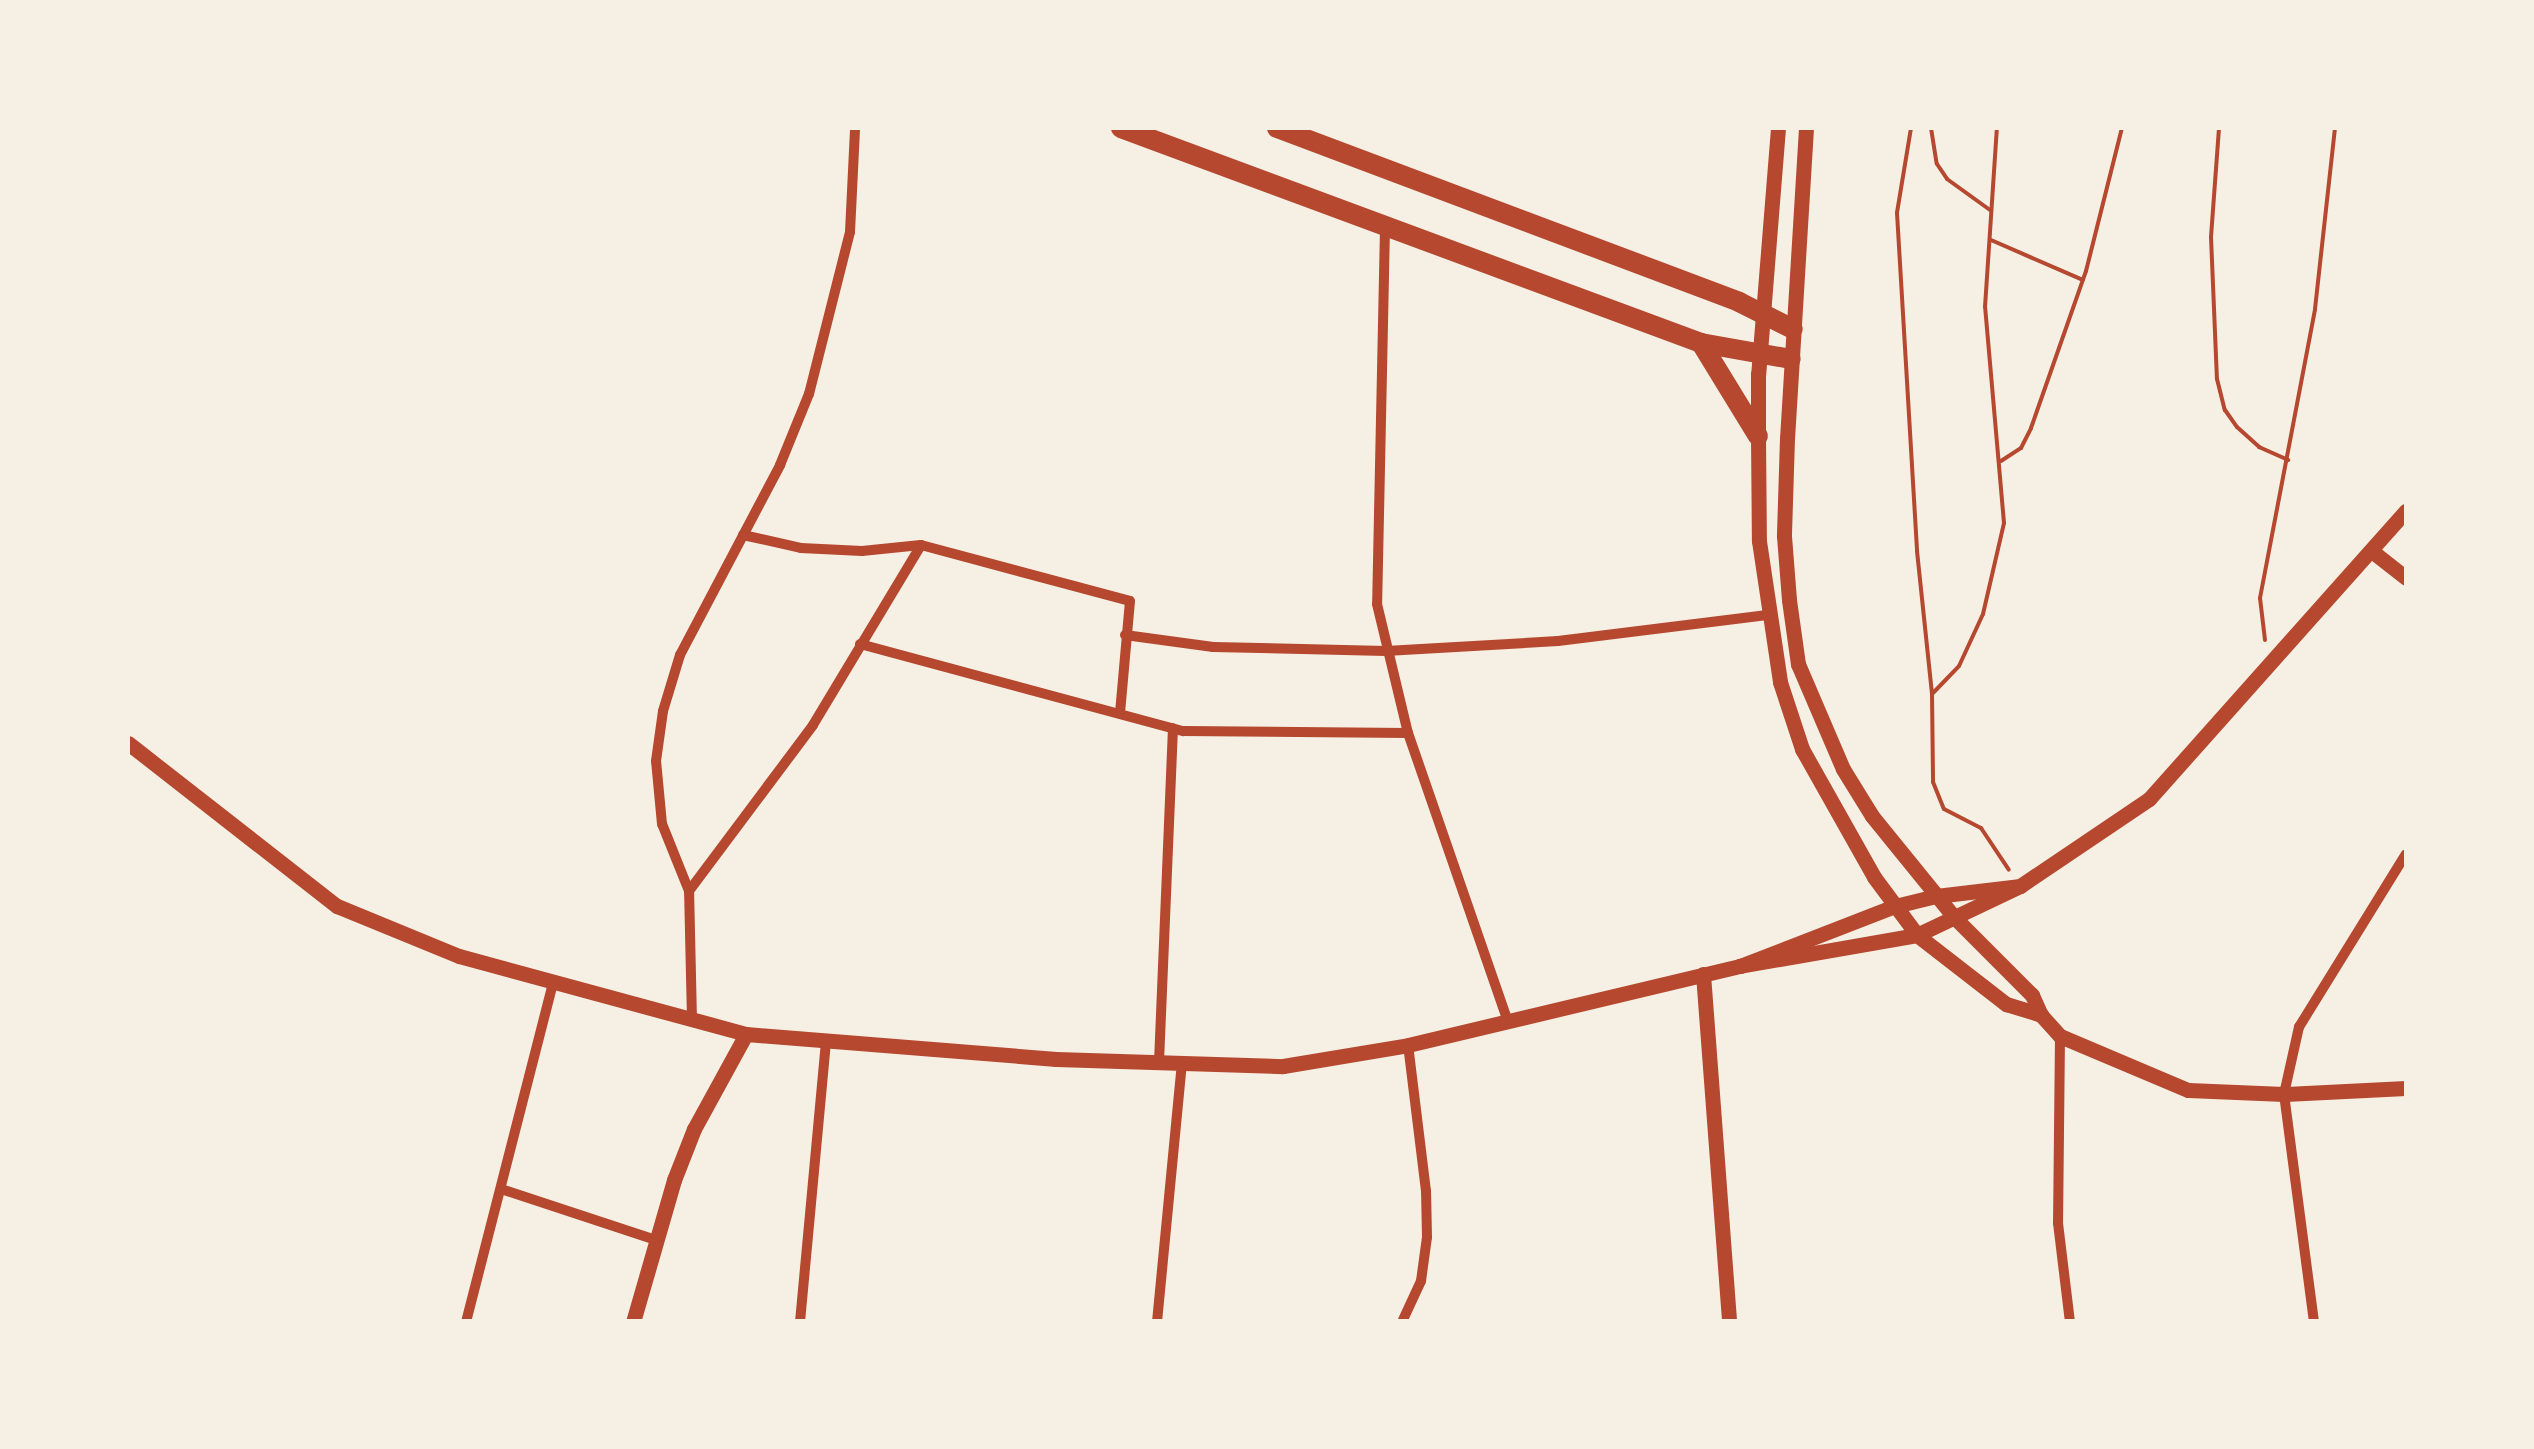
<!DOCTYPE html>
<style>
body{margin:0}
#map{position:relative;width:2534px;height:1449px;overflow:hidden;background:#f6efe4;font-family:"Source Sans 3",sans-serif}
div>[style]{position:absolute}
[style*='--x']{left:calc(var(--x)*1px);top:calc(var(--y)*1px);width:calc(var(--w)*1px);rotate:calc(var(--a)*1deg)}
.path>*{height:4px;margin:-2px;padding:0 2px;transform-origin:2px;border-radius:2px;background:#b5482f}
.minor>*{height:10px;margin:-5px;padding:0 5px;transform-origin:5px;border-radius:5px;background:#b5482f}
.tertiary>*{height:15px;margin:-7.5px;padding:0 7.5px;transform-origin:7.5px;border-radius:7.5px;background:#b5482f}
.primary>*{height:20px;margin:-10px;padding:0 10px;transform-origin:10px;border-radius:10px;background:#b5482f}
span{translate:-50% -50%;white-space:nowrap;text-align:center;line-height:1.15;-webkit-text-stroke:10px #f6efe4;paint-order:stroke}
.frame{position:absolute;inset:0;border:130px solid #f6efe4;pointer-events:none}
</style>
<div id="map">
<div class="path">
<i style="--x:1911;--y:128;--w:86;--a:99.4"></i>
<i style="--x:1897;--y:213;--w:339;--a:86.6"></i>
<i style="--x:1917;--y:551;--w:144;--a:84"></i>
<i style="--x:1932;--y:694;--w:88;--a:89.3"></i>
<i style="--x:1933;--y:782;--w:29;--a:68"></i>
<i style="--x:1944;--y:809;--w:42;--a:27.2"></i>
<i style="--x:1981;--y:828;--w:50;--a:56.3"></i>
<i style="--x:1931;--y:128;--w:36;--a:81"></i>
<i style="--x:1937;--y:164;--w:18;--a:56"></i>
<i style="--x:1947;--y:179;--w:53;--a:35.8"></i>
<i style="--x:2219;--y:128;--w:109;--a:94.2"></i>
<i style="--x:2211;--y:237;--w:142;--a:87.6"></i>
<i style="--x:2217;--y:379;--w:32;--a:76"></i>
<i style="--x:2225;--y:410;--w:21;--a:55"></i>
<i style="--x:2237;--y:427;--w:30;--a:42"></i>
<i style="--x:2259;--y:447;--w:32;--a:24"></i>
<i style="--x:1991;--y:240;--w:100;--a:23.5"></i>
<i style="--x:2001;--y:461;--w:24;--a:-33"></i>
<i style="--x:2021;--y:448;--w:22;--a:-63"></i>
<i style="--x:2031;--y:428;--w:166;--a:-70.7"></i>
<i style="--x:2086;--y:271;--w:147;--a:-75.9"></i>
<i style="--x:2265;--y:640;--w:42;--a:-96.8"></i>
<i style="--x:2260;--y:598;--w:294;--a:-79.2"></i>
<i style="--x:2315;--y:309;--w:182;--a:-83.7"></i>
<i style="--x:1933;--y:693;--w:37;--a:-46"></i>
<i style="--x:1959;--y:666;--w:57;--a:-65.2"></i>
<i style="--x:1983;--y:614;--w:93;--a:-77"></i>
<i style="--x:2004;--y:523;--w:217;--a:-95"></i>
<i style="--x:1985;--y:307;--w:179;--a:-86.2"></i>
</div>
<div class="minor">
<i style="--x:1385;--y:228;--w:376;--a:91.2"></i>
<i style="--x:1377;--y:604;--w:133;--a:76.5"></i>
<i style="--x:1408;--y:733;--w:305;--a:70.9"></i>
<i style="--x:743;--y:535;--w:59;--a:12.6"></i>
<i style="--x:801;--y:548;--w:61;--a:2.8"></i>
<i style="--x:862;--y:551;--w:59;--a:-5.8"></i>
<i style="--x:921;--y:545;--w:216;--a:15"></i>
<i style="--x:1130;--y:601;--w:113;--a:95.1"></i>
<i style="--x:1125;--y:635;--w:89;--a:7.8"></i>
<i style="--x:1213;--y:647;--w:173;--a:1.3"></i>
<i style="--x:1386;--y:651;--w:172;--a:-3.3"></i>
<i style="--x:1558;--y:641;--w:211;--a:-7.1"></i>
<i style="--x:860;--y:644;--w:335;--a:15.1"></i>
<i style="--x:1183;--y:731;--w:225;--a:0.5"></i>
<i style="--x:689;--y:891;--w:207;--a:-53.2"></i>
<i style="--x:813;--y:725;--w:210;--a:-59"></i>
<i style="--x:692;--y:1020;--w:129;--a:-91.3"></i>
<i style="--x:689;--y:891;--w:72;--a:-111.9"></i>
<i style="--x:662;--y:824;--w:63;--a:-95.4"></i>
<i style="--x:656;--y:761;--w:50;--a:-82"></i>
<i style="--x:663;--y:711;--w:59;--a:-73.1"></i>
<i style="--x:680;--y:655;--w:215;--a:-62.2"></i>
<i style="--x:780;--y:465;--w:77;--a:-67.8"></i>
<i style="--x:809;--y:394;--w:167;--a:-75.8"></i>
<i style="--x:850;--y:232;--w:104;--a:-87.2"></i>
<i style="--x:2060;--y:1036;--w:187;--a:90.6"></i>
<i style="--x:2058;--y:1223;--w:100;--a:83.1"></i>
<i style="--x:1159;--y:1062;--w:334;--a:-87.6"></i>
<i style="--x:501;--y:1189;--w:163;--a:18.2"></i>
<i style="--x:466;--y:1322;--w:351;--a:-75.6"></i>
<i style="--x:800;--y:1322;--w:283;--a:-84.7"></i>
<i style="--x:1157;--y:1322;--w:260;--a:-84.5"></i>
<i style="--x:1402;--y:1322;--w:45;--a:-65.1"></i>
<i style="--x:1421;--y:1281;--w:44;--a:-82.2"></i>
<i style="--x:1427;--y:1237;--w:46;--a:-91.2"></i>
<i style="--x:1426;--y:1191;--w:147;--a:-97"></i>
<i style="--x:2314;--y:1322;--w:230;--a:-97.5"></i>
<i style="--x:2284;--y:1094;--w:69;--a:-77.4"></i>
<i style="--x:2299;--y:1027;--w:203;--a:-58.3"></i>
</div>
<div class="tertiary">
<i style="--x:1778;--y:128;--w:247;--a:94.6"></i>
<i style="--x:1758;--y:374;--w:62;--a:90"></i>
<i style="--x:1758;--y:436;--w:105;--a:89.5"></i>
<i style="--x:1759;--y:541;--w:143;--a:81.5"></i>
<i style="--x:1780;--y:682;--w:71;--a:71.8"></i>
<i style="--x:1802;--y:749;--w:147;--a:60.6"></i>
<i style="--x:1874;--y:877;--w:72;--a:53.4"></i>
<i style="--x:1917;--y:935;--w:113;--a:37.8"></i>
<i style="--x:2006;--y:1004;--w:37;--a:17"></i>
<i style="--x:1806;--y:128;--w:311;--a:93.5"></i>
<i style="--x:1787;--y:438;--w:98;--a:91.8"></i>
<i style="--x:1784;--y:536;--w:64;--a:85.5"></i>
<i style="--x:1789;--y:600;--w:65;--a:82"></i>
<i style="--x:1798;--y:664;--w:114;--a:66.8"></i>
<i style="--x:1843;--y:769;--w:55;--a:58.3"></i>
<i style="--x:1872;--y:816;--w:132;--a:50.9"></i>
<i style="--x:1955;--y:918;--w:109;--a:45"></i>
<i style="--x:2032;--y:995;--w:22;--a:66"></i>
<i style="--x:2041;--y:1015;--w:28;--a:48"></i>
<i style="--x:2060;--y:1036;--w:139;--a:22.9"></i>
<i style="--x:2188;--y:1090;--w:96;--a:2.4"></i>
<i style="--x:2284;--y:1094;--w:122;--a:-2.8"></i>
<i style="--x:2373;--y:552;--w:42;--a:38.2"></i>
<i style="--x:128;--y:743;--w:265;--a:38"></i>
<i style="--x:337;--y:906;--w:132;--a:22.3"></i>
<i style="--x:459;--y:956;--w:297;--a:15.2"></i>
<i style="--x:746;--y:1034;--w:311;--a:4.6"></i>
<i style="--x:1056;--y:1059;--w:227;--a:1.8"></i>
<i style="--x:1283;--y:1066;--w:127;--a:-9.5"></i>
<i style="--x:1408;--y:1045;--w:341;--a:-13.4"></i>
<i style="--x:2020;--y:886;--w:114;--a:154.6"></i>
<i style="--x:1917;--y:935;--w:180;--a:170.1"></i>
<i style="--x:1740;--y:966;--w:166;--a:-21.2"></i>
<i style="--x:1895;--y:906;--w:42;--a:-13.7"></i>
<i style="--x:1936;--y:896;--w:85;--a:-6.8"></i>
<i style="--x:2020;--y:886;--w:156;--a:-34"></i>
<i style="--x:2149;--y:799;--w:386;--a:-48.3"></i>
<i style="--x:1703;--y:974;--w:349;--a:85.7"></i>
<i style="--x:633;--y:1322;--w:148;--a:-73.9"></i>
<i style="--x:674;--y:1180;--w:55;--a:-68.6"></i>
<i style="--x:694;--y:1129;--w:108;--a:-61.3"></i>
</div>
<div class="primary">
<i style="--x:1121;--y:128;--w:619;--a:20.34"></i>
<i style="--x:1701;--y:343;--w:91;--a:10.1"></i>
<i style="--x:1277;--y:128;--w:494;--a:20.6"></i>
<i style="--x:1739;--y:302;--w:60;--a:26.6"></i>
<i style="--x:1701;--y:343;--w:109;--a:58.5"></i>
</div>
<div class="frame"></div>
</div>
